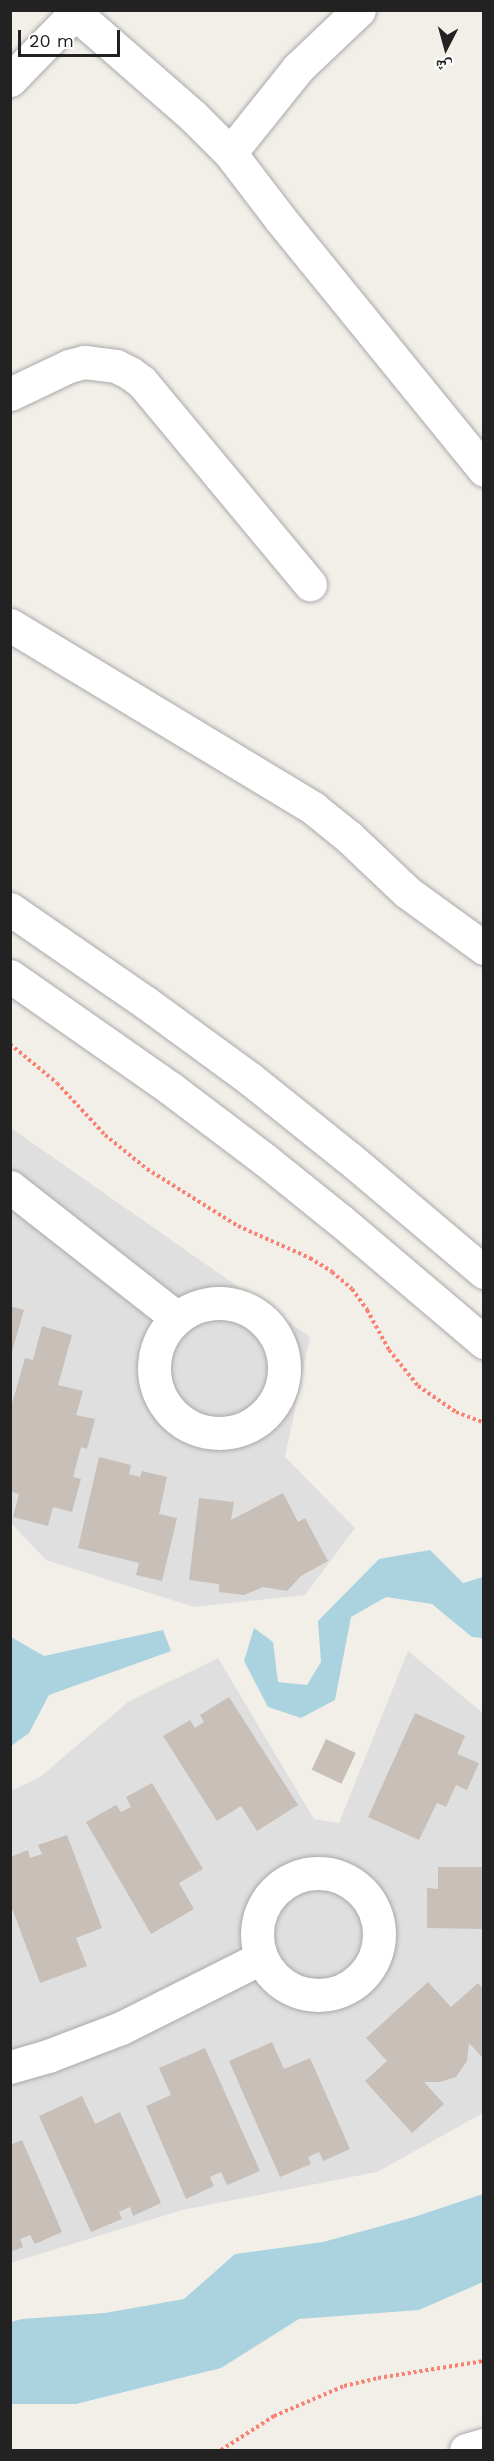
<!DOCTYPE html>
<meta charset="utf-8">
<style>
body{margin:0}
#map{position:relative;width:494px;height:2461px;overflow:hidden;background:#f2efe9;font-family:"Work Sans","Noto Naskh Arabic",sans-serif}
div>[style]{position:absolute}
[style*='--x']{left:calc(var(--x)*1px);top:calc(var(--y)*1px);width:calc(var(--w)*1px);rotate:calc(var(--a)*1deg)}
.residential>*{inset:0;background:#e0dfdf}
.water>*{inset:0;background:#aad3df}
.building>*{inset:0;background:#c7bfb8;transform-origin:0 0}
.path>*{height:4px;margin-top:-2px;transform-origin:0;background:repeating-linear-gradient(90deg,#fa8072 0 3px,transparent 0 6px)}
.roads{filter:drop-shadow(0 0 2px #a9a9a9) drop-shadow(0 0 2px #a9a9a9)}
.minor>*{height:33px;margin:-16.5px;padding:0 16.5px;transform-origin:16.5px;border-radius:16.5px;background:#fff}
.minor>.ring{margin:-16.5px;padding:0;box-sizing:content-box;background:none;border:33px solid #fff;border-radius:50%}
span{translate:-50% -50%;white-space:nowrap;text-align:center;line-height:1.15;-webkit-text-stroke:4.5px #fff;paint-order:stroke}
.frame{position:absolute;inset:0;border:12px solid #222;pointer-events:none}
.north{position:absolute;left:416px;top:18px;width:60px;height:60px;-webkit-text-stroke:4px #fff;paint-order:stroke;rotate:186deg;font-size:16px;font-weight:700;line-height:24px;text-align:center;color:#222}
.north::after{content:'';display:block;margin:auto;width:21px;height:27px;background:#222;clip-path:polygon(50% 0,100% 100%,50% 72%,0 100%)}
.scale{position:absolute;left:18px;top:30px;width:102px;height:27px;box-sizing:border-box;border:3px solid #222;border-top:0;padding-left:8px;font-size:18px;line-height:21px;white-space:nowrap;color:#222;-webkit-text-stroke:4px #fff;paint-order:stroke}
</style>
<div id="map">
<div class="residential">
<i style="clip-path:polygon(11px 1128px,310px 1337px,285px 1457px,355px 1528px,305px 1595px,194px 1607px,46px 1560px,11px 1523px)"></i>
<i style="clip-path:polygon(408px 1651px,483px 1713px,483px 2113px,377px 2172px,182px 2210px,11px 2263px,11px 1791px,40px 1777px,128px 1702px,218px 1658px,314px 1819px,339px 1823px)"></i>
</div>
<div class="water">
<i style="clip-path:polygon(430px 1550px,463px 1583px,483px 1577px,483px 1638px,472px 1637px,432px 1604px,386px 1597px,351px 1617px,335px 1700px,301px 1718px,268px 1707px,244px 1661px,254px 1628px,273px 1642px,278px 1682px,307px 1685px,321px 1662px,318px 1621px,379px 1559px)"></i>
<i style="clip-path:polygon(163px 1630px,171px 1651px,49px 1695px,29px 1733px,11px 1746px,11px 1637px,44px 1656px)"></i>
<i style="clip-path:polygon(483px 2194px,483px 2282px,419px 2310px,299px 2319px,221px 2368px,76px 2404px,11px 2404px,11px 2322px,22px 2319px,105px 2313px,184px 2299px,235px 2254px,323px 2242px,414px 2217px)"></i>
</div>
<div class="building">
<i style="clip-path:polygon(10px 1306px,24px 1310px,11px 1355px,10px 1355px)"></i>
<i style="clip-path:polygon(42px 1326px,72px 1335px,58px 1385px,83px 1391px,76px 1415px,95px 1419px,87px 1449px,81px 1447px,73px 1477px,81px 1479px,72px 1512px,53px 1507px,48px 1526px,13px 1517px,19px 1494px,10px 1491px,10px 1411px,25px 1358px,33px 1360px)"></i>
<i style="clip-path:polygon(99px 1457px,131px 1465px,129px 1474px,140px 1477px,142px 1471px,167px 1477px,159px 1514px,177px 1518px,162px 1581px,136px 1575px,139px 1563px,78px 1548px)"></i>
<i style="clip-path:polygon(283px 1493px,298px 1522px,305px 1518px,328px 1561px,301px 1576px,287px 1591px,263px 1587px,244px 1595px,219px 1592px,219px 1584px,189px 1580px,199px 1498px,234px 1502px,231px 1520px)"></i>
<i style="clip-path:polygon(229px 1697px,298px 1805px,257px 1831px,241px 1806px,217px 1821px,163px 1736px,190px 1720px,195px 1728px,204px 1722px,200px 1715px)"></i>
<i style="clip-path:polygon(415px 1713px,465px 1736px,457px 1754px,479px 1763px,467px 1790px,456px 1785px,446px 1807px,437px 1803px,419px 1840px,368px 1817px)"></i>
<i style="left:326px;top:1739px;width:33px;height:34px;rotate:25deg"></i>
<i style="clip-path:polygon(152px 1783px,203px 1869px,179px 1883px,194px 1909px,151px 1934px,86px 1822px,116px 1805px,121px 1812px,131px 1807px,126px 1797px)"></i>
<i style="clip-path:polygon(67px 1835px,102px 1928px,76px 1938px,87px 1966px,40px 1983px,10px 1903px,10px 1857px,28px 1850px,30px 1858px,42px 1854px,38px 1845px)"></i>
<i style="clip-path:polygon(438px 1867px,484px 1867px,484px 1929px,427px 1928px,427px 1888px,438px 1889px)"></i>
<i style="clip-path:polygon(428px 1982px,451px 2007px,478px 1983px,484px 1990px,484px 2059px,469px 2043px,467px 2061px,456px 2077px,440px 2082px,424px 2082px,444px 2104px,412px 2133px,365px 2081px,387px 2061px,366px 2038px)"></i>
<i style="clip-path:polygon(272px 2042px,284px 2069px,310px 2058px,350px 2149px,323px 2161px,319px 2152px,308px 2157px,311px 2164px,280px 2177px,229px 2061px)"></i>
<i style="clip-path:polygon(205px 2048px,260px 2171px,227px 2185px,221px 2172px,210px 2177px,214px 2186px,186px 2199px,146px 2106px,171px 2095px,159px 2068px)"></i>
<i style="clip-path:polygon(82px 2096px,95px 2124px,120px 2112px,161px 2203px,133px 2216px,130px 2207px,119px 2212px,122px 2219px,91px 2232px,39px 2116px)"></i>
<i style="clip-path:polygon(22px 2140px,62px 2232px,35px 2244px,30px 2235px,20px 2239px,23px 2247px,10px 2252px,10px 2145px)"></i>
</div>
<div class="path">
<i style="--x:10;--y:1044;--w:61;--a:39.7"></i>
<i style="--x:57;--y:1083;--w:71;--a:47.3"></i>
<i style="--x:105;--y:1135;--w:54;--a:39"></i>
<i style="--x:147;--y:1169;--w:107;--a:32.1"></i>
<i style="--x:238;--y:1226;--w:79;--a:24"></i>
<i style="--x:310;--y:1258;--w:26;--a:32"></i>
<i style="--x:332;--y:1272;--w:26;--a:40"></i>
<i style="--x:352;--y:1289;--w:26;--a:54"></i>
<i style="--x:367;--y:1310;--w:46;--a:61.2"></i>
<i style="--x:389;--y:1350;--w:46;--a:51.1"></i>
<i style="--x:418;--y:1386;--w:46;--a:34.4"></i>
<i style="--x:456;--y:1412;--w:30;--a:21"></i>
<i style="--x:221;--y:2450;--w:63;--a:-32.7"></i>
<i style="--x:274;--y:2416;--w:76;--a:-23.2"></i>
<i style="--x:344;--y:2386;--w:35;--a:-13"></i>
<i style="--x:378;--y:2378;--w:107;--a:-9.1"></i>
</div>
<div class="roads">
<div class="minor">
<i style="--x:75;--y:13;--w:157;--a:41.1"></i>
<i style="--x:193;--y:116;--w:52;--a:45"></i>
<i style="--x:230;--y:153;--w:84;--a:52.7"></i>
<i style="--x:281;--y:220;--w:322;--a:50.9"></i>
<i style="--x:10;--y:80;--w:98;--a:-45.8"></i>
<i style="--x:230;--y:153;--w:109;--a:-51.3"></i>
<i style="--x:298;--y:68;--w:84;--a:-43.6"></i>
<i style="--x:10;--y:394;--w:65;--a:-25.4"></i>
<i style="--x:69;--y:366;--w:16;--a:-15"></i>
<i style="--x:84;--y:362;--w:32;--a:7"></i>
<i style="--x:116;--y:366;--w:16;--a:27"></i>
<i style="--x:130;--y:373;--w:15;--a:37"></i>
<i style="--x:142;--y:382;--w:263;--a:50.3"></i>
<i style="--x:10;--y:625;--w:354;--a:31.1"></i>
<i style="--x:313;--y:808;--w:46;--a:38.9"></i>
<i style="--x:349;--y:837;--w:80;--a:43.5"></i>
<i style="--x:407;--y:892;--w:95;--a:36"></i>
<i style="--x:10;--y:909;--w:164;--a:34.6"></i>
<i style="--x:145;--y:1002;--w:129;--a:36.2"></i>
<i style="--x:249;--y:1078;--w:128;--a:38.7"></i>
<i style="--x:349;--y:1158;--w:177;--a:40.2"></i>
<i style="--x:10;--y:976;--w:195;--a:35"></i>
<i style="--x:170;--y:1088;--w:118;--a:37.1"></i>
<i style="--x:264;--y:1159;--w:97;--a:38.8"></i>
<i style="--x:340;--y:1220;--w:189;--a:40.3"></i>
<i style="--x:10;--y:1187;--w:212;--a:38.1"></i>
<i class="ring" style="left:154px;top:1303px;width:97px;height:97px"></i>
<i class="ring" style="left:257px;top:1873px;width:89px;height:89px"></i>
<i style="--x:10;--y:2067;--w:40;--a:-16"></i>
<i style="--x:48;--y:2056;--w:78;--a:-21"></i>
<i style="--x:121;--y:2028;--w:157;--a:-26.6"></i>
<i style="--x:466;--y:2450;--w:19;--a:-16"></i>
</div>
</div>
<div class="frame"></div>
<div class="north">ش</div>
<div class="scale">20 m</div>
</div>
